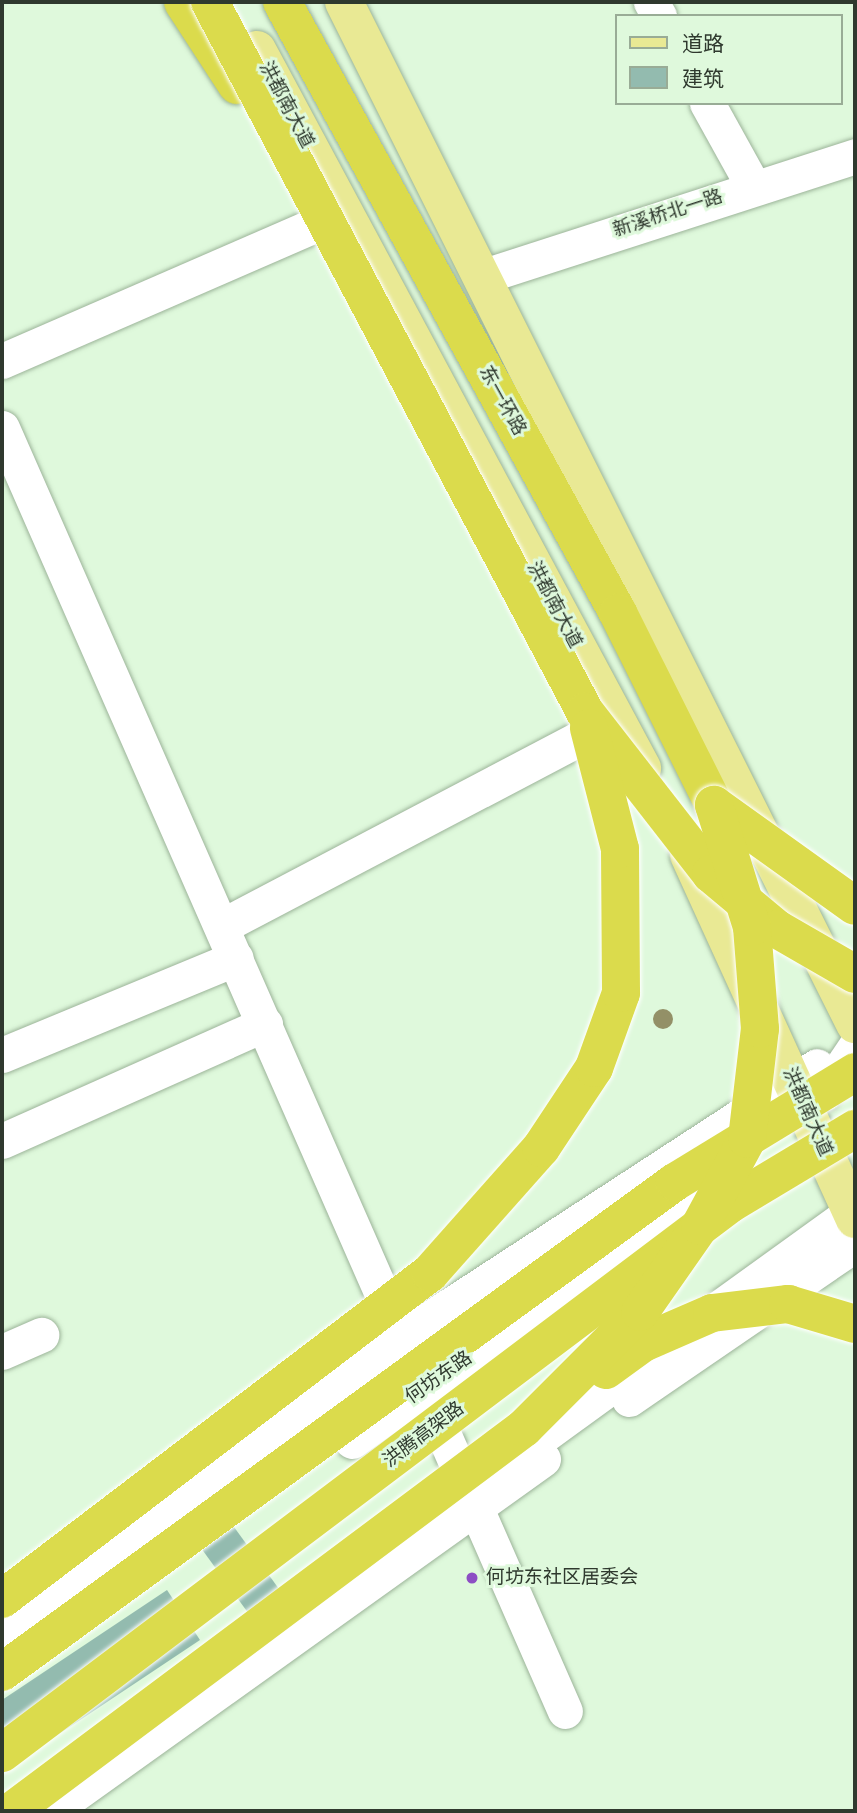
<!DOCTYPE html>
<meta charset="utf-8">
<style>
body{margin:0}
#map{position:relative;width:857px;height:1813px;overflow:hidden;background:#dff9dc;font-family:"Source Sans 3","Noto Sans SC",sans-serif}
div>[style]{position:absolute}
[style*='--x']{left:calc(var(--x)*1px);top:calc(var(--y)*1px);width:calc(var(--w)*1px);rotate:calc(var(--a)*1deg)}
.building>*{inset:0;background:#93bbaf;transform-origin:0 0}
.roads{filter:drop-shadow(0 0 2px #9cb499) drop-shadow(0 0 2px #9cb499)}
.minor>*{height:35px;margin:-17.5px;padding:0 17.5px;transform-origin:17.5px;border-radius:17.5px;background:#fff}
.major>*{height:38px;margin:-19px;padding:0 19px;transform-origin:19px;border-radius:19px;background:#e9e994}
.highway>*{height:38px;margin:-19px;padding:0 19px;transform-origin:19px;border-radius:19px;background:#dbdb4c}
.bridges{filter:drop-shadow(0 0 2px #fff) drop-shadow(0 0 2px #fff)}
.highway-bridge>*{height:38px;margin:-19px;padding:0 19px;transform-origin:19px;border-radius:19px;background:#dbdb4c}
.trees>*{width:20px;height:20px;margin:-10px;border-radius:50%;background:#939067}
.dots>*{width:19px;height:19px;translate:-50% -50%;box-sizing:border-box;border:4px solid #dff9dc;border-radius:50%}
span{translate:-50% -50%;white-space:nowrap;text-align:center;line-height:1.15;-webkit-text-stroke:6px #dff9dc;paint-order:stroke}
.street-label{font-size:19px;color:#2f392e}
.poi-label{font-size:19px;color:#2f392e}
.left{translate:0 -50%;text-align:left}
.frame{position:absolute;inset:0;border:4px solid #2f392e;pointer-events:none}
.legend{position:absolute;left:615px;top:14px;width:228px;height:91px;box-sizing:border-box;background:#dff9dc;border:2px solid #99ac96;margin:0;padding:9px 12px;list-style:none;font-size:21px;color:#2f392e}
.legend li{display:flex;align-items:center;gap:14px;height:35px}
.legend b{width:35px;border:2px solid #99ac96}
</style>
<div id="map">
<div class="building">
<i style="left:234px;top:1527px;width:92px;height:39px;rotate:54deg"></i>
<i style="clip-path:polygon(167px 1590px,200px 1640px,2px 1772px,2px 1700px)"></i>
</div>
<div class="roads">
<div class="minor">
<i style="--x:651;--y:2;--w:16;--a:60"></i>
<i style="--x:707;--y:103;--w:95;--a:61"></i>
<i style="--x:481;--y:277;--w:393;--a:-17.9"></i>
<i style="--x:2;--y:361;--w:373;--a:-23.5"></i>
<i style="--x:2;--y:428;--w:1401;--a:66.31"></i>
<i style="--x:222;--y:926;--w:444;--a:-27.7"></i>
<i style="--x:2;--y:1055;--w:253;--a:-22.5"></i>
<i style="--x:824;--y:1093;--w:55;--a:-56"></i>
<i style="--x:2;--y:1141;--w:288;--a:-24"></i>
<i style="--x:705;--y:1318;--w:185;--a:-35.8"></i>
<i style="--x:2;--y:1352;--w:43;--a:-23.6"></i>
<i style="--x:629;--y:1399;--w:274;--a:-34.4"></i>
<i style="--x:352;--y:1441;--w:465;--a:-35.5"></i>
<i style="--x:507;--y:1462;--w:172;--a:-36"></i>
<i style="--x:2;--y:1634;--w:500;--a:-36.6"></i>
<i style="--x:403;--y:1336;--w:494;--a:-33.1"></i>
<i style="--x:51;--y:1811;--w:605;--a:-35.58"></i>
</div>
<div class="major">
<i style="--x:344;--y:2;--w:1143;--a:63.43"></i>
<i style="--x:257;--y:50;--w:815;--a:61.8"></i>
<i style="--x:689;--y:855;--w:400;--a:65.5"></i>
</div>
<div class="highway">
<i style="--x:183;--y:2;--w:99;--a:57"></i>
<i style="--x:282;--y:2;--w:697;--a:61.19"></i>
<i style="--x:618;--y:613;--w:215;--a:63.4"></i>
</div>
</div>
<div class="bridges">
<div class="highway-bridge">
<i style="--x:210;--y:2;--w:803;--a:62.16"></i>
<i style="--x:585;--y:712;--w:205;--a:52.1"></i>
<i style="--x:711;--y:874;--w:86;--a:39.8"></i>
<i style="--x:777;--y:929;--w:90;--a:30"></i>
<i style="--x:714;--y:805;--w:173;--a:35.6"></i>
<i style="--x:606;--y:1370;--w:46;--a:-36.1"></i>
<i style="--x:643;--y:1343;--w:75;--a:-23.5"></i>
<i style="--x:712;--y:1313;--w:77;--a:-6.8"></i>
<i style="--x:788;--y:1304;--w:70;--a:16.6"></i>
<i style="--x:2;--y:1599;--w:538;--a:-37.3"></i>
<i style="--x:430;--y:1273;--w:167;--a:-48.4"></i>
<i style="--x:541;--y:1148;--w:96;--a:-56.5"></i>
<i style="--x:594;--y:1068;--w:80;--a:-70.2"></i>
<i style="--x:621;--y:993;--w:144;--a:-90.4"></i>
<i style="--x:620;--y:849;--w:125;--a:-104.4"></i>
<i style="--x:2;--y:1672;--w:832;--a:-36.06"></i>
<i style="--x:675;--y:1182;--w:211;--a:-31.4"></i>
<i style="--x:2;--y:1753;--w:912;--a:-37.02"></i>
<i style="--x:730;--y:1204;--w:146;--a:-31"></i>
<i style="--x:12;--y:1811;--w:639;--a:-36.8"></i>
<i style="--x:524;--y:1428;--w:164;--a:-45"></i>
<i style="--x:640;--y:1312;--w:105;--a:-55.1"></i>
<i style="--x:700;--y:1226;--w:99;--a:-61.6"></i>
<i style="--x:747;--y:1139;--w:111;--a:-83.3"></i>
<i style="--x:760;--y:1029;--w:102;--a:-94.5"></i>
<i style="--x:752;--y:927;--w:128;--a:-107.3"></i>
</div>
</div>
<div class="trees">
<i style="left:663px;top:1019px"></i>
</div>
<div class="dots">
<i style="left:472px;top:1578px;background:#8d4ec4"></i>
</div>
<div class="street-label">
<span style="left:286px;top:105px;rotate:62deg">洪都南大道</span>
<span style="left:668px;top:214px;rotate:-18deg">新溪桥北一路</span>
<span style="left:502px;top:401px;rotate:61deg">东一环路</span>
<span style="left:554px;top:605px;rotate:62deg">洪都南大道</span>
<span style="left:807px;top:1112px;rotate:66deg">洪都南大道</span>
<span style="left:439px;top:1378px;rotate:-35deg">何坊东路</span>
<span style="left:424px;top:1435px;rotate:-37deg">洪腾高架路</span>
</div>
<div class="poi-label">
<span class="left" style="left:486px;top:1578px">何坊东社区居委会</span>
</div>
<div class="frame"></div>
<ul class="legend">
<li><b style="height:9px;background:#e9e994"></b>道路</li>
<li><b style="height:19px;background:#93bbaf"></b>建筑</li>
</ul>
</div>
